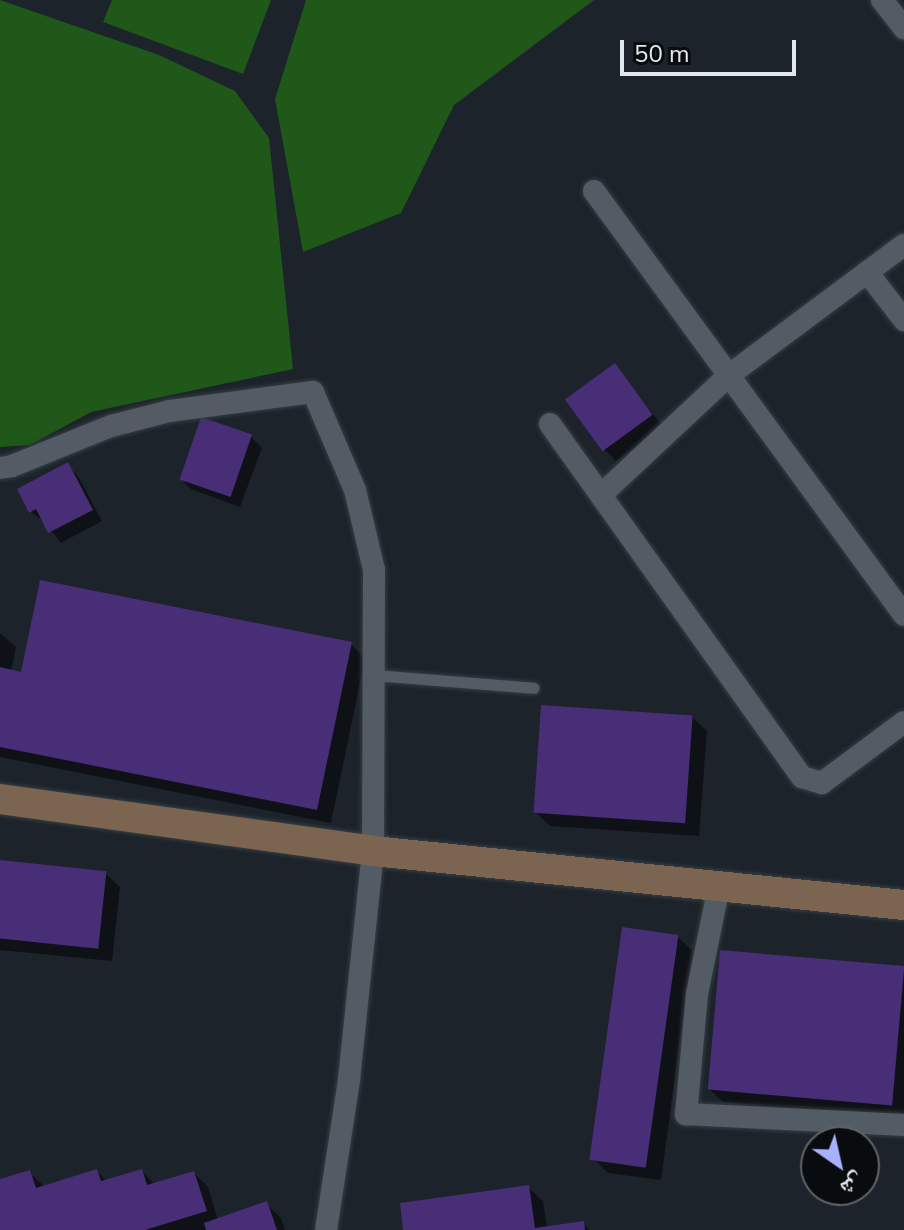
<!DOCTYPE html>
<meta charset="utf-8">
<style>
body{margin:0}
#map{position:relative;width:904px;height:1230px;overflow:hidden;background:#1c232a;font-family:"Nunito Sans","Noto Naskh Arabic",sans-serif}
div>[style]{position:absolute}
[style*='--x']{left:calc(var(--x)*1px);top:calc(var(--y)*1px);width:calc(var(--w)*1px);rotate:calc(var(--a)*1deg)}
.green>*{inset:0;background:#1f5819}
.shadow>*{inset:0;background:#0007}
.building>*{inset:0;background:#472e76;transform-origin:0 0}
.roads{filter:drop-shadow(0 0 2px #363d43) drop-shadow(0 0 2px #363d43)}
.lane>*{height:11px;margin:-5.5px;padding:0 5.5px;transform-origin:5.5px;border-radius:5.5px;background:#535c64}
.street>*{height:22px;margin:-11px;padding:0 11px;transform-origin:11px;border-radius:11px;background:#535c64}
.secondary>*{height:30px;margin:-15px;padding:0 15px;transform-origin:15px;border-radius:15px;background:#7c6550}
span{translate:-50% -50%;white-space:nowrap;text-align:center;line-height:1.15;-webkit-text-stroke:6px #090c0f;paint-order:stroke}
.north{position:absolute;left:800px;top:1126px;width:80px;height:80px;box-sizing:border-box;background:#090c0f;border:2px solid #606467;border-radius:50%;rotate:146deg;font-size:22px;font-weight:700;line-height:32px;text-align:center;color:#e2e7ec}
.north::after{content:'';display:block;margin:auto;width:28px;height:36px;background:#a7b1fc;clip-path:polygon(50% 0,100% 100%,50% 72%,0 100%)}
.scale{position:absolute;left:620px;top:40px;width:176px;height:36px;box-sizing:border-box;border:4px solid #e2e7ec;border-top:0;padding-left:10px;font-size:24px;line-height:28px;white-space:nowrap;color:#e2e7ec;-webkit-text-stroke:6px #090c0f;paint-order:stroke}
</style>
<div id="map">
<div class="green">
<i style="clip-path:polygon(0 0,159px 55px,235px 91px,269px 138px,293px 369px,91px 412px,30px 445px,0 447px)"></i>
<i style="clip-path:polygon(112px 0,271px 0,243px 74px,103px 22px)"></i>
<i style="clip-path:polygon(306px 0,594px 0,454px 105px,401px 213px,303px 252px,275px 99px)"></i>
</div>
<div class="shadow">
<i style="clip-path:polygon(615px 366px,663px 427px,616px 461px,605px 450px)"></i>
<i style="clip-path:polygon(202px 419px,251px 437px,262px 448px,240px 507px,191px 489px,180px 478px)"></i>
<i style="clip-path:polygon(67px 465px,78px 476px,102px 521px,61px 543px,44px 521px,31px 512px)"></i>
<i style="clip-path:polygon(0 633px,16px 647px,11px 672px,23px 674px,351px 644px,365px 659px,331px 823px,0 757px)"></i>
<i style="clip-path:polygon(692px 717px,707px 731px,699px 836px,550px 826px,535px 812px)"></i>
<i style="clip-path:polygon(0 862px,105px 873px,120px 887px,112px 961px,0 950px)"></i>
<i style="clip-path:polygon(677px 936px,692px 951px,661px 1180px,608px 1173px,594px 1159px)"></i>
<i style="clip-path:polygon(904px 969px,904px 1119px,723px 1102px,708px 1088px)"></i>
<i style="clip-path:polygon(97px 1171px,107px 1182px,142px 1171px,155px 1185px,194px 1173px,208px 1187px,218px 1220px,266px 1204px,281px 1218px,285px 1230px,0 1230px,0 1181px,29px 1172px,45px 1187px)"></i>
<i style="clip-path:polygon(528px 1187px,543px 1201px,547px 1228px,583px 1223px,590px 1230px,405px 1230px)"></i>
</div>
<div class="building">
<i style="left:615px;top:363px;width:64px;height:62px;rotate:54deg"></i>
<i style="left:201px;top:417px;width:54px;height:66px;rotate:19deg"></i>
<i style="clip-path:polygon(68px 462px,93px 510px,48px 533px,36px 509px,29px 513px,17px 489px)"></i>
<i style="clip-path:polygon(40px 580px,352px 642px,317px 810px,0 747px,0 667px,21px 672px)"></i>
<i style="left:541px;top:705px;width:152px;height:108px;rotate:4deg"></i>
<i style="left:0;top:860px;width:107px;height:78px;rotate:6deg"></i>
<i style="left:622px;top:927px;width:57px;height:235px;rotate:8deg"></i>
<i style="left:720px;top:950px;width:185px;height:140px;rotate:5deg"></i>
<i style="clip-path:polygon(97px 1169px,101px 1181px,142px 1169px,147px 1185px,194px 1171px,207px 1211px,145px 1230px,0 1230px,0 1179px,30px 1170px,36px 1188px)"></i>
<i style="clip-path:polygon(529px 1185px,535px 1228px,584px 1221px,585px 1230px,403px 1230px,400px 1203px)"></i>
<i style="clip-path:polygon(267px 1201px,277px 1230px,206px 1230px,204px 1223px)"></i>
</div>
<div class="roads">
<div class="lane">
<i style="--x:373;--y:675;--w:161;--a:4.6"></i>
</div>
<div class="street">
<i style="--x:882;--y:0;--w:36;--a:52"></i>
<i style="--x:594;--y:191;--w:525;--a:53.83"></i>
<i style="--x:867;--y:272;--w:61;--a:52.4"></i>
<i style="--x:550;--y:424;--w:434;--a:54.5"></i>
<i style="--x:802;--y:777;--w:21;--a:17"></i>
<i style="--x:822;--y:783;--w:102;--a:-36.6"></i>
<i style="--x:0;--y:468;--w:12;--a:-9"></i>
<i style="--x:12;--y:466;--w:107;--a:-22"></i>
<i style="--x:111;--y:426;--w:61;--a:-14.3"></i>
<i style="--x:170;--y:411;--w:144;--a:-7.6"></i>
<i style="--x:313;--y:392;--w:107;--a:66.8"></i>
<i style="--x:355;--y:490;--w:82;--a:76.6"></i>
<i style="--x:374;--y:570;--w:281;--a:90.2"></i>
<i style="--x:373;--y:851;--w:230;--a:96"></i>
<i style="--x:349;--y:1080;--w:152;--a:98.7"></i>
<i style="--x:601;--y:495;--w:174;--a:-43.1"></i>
<i style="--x:728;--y:376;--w:219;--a:-36.7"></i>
<i style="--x:719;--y:886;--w:110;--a:101.5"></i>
<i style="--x:697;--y:994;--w:121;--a:95.2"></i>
<i style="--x:686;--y:1114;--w:218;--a:2.9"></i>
</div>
<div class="secondary">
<i style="--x:0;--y:799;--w:377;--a:7.9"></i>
<i style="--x:373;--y:851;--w:534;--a:5.81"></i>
</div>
</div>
<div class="north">ش</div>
<div class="scale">50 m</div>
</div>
